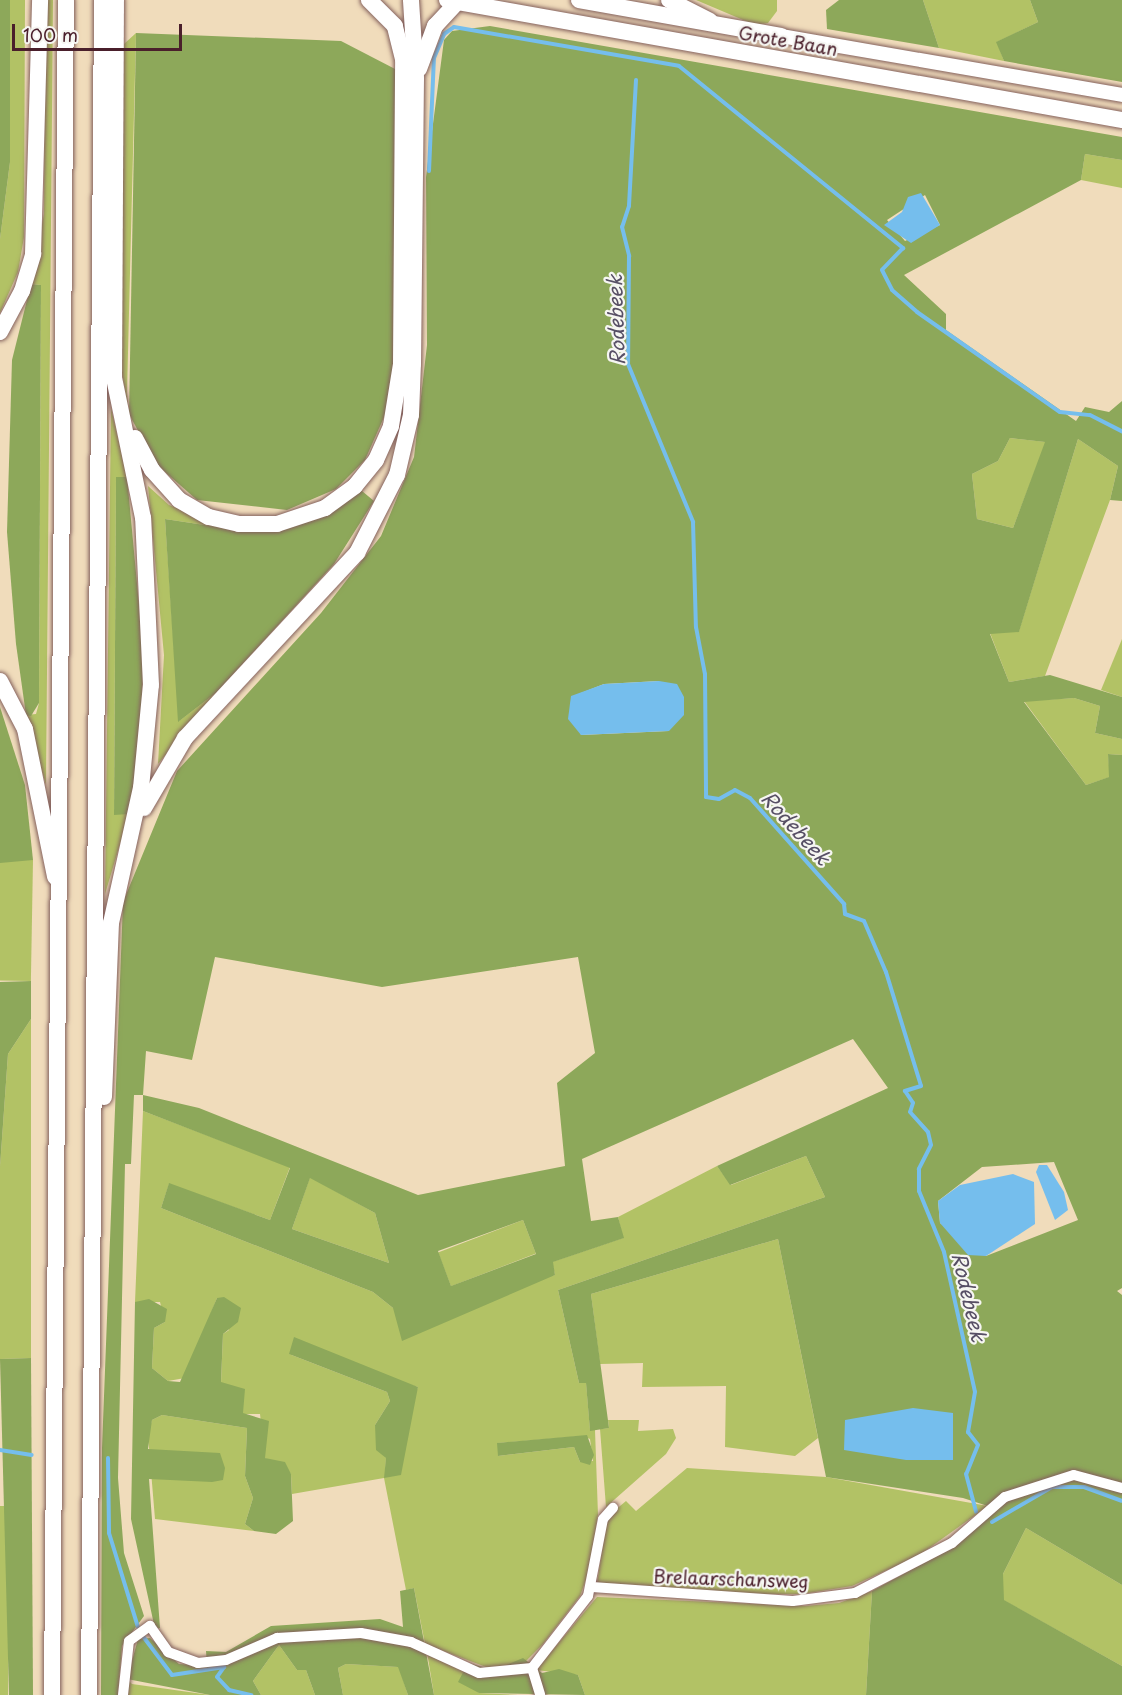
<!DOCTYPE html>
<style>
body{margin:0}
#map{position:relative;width:1122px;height:1695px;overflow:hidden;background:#f0dcbb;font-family:"Playpen Sans",sans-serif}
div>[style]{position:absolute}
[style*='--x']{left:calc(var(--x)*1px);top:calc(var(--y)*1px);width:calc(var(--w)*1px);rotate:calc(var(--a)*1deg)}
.green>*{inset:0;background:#b2c265;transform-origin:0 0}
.forest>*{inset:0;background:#8da85a}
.water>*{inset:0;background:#75beed}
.stream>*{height:4px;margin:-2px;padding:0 2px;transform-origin:2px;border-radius:2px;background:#75beed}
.roads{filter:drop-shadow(0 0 2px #84615d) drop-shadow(0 0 2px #84615d)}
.minor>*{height:10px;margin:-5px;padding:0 5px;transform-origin:5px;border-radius:5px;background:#fff}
.major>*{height:14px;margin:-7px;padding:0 7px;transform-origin:7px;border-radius:7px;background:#fff}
.highway>*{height:16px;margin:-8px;padding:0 8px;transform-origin:8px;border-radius:8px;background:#fff}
span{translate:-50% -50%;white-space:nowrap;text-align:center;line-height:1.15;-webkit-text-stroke:4.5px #f6f6f2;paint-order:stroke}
.street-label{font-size:18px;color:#4a1f2b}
.water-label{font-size:20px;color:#574f65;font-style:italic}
.scale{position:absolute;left:12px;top:24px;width:170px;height:27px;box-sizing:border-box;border:3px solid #4a1f2b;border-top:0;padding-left:8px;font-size:18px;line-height:21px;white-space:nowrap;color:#4a1f2b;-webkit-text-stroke:4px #f6f6f2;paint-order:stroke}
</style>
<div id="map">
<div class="green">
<i style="clip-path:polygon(10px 0,25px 0,24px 237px,18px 272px,0 313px,0 239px,10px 162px)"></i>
<i style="clip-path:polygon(45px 0,53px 0,46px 785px,26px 715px,36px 714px,39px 703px,41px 285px,31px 284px,44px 214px)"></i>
<i style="clip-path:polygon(696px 0,777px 0,777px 11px,768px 23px,755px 25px)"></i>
<i style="clip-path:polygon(923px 0,1030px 0,1038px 22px,997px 42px,1004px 61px,939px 48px)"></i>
<i style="clip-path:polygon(136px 33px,127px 393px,129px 414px,121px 367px,124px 44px)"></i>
<i style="clip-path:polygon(1085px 154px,1122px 160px,1122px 188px,1081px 180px)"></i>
<i style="clip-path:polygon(111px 408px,127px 477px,116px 477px,114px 814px,129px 814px,105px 894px)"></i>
<i style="clip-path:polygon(1010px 438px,1046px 442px,1013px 528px,977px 519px,972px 474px,998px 461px)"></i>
<i style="clip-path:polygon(1078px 439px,1118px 466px,1110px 500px,1045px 676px,1009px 682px,990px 633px,1019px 631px)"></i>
<i style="clip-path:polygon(148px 486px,169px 505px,231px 529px,165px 519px,179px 721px,217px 692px,158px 764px,164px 655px)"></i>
<i style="clip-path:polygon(1122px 639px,1122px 697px,1101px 690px)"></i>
<i style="clip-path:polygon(1074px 698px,1100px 706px,1095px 733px,1122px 739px,1122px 755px,1108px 754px,1110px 777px,1086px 785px,1024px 701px)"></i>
<i style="left:33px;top:860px;width:121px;height:33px;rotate:91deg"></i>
<i style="clip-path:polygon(31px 1019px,31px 1358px,0 1359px,0 1167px,8px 1054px)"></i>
<i style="clip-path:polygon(evenodd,143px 1111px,290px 1167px,270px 1220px,169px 1184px,161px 1208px,373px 1292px,393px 1308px,555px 1275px,552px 1262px,623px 1238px,618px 1217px,717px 1166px,731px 1185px,806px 1156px,825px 1197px,558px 1290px,579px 1383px,586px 1382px,590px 1430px,595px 1430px,598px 1515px,589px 1571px,580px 1596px,543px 1644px,526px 1661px,494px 1670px,425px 1644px,414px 1588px,406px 1590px,384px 1478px,292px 1494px,291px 1474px,265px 1458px,260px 1414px,243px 1414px,241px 1390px,221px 1383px,223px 1334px,229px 1330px,217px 1298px,185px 1378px,168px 1381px,152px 1368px,154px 1328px,165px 1322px,160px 1302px,135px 1302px,143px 1111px,289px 1354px,418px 1387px,385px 1477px,386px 1458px,375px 1425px,390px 1401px,387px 1392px,289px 1354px,143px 1111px,583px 1436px,590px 1439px,593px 1461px,580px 1462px,574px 1447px,498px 1456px,498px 1443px,583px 1436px)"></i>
<i style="clip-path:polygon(310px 1177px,375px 1213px,389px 1263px,292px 1229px)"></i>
<i style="left:523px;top:1220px;width:36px;height:91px;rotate:69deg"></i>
<i style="clip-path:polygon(778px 1239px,818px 1438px,795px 1456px,725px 1447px,726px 1386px,642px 1387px,643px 1363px,600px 1364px,591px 1294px)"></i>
<i style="clip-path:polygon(162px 1415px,247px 1428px,245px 1476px,253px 1498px,245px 1524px,254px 1531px,155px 1519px,148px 1435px,152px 1420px)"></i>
<i style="clip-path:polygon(608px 1420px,639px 1420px,638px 1431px,673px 1429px,676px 1438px,666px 1454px,606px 1507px,600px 1429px,609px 1428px)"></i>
<i style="clip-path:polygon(687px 1468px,826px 1477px,988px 1506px,918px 1556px,852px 1586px,802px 1594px,711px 1594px,597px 1584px,607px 1517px,626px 1501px,636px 1511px)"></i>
<i style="left:8px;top:1506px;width:189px;height:8px;rotate:90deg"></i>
<i style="clip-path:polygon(1026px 1528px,1122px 1585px,1122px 1666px,1003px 1600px,1003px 1574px)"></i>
<i style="clip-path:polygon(872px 1591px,866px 1695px,585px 1695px,578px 1675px,536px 1670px,597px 1597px,805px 1606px,839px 1603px)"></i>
<i style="clip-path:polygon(279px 1645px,297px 1670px,306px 1670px,315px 1695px,261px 1695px,253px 1681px)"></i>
<i style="clip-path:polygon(427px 1652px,464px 1670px,479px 1693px,518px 1695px,434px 1695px)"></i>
<i style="clip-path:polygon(346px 1664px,399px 1667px,408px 1695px,343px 1695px,338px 1668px)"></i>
<i style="clip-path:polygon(127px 1679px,132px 1684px,210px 1695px,127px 1695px)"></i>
</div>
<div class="forest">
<i style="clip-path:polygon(0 0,10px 0,10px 162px,0 239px)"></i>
<i style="clip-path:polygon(839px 0,923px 0,939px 48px,827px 29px,826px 10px)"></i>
<i style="clip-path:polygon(1030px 0,1122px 0,1122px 82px,1004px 61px,996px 42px,1038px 22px)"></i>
<i style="clip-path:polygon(evenodd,490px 26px,1122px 137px,1122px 160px,1085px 154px,1081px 180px,904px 275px,946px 314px,946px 330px,1076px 421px,1085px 407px,1109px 412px,1122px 401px,1122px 501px,1110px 500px,1118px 466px,1078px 439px,1019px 632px,990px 634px,1009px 682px,1050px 675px,1122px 697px,1122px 739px,1095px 733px,1100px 706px,1074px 698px,1024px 702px,1086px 785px,1109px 777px,1108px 754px,1122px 755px,1122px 1288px,1117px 1291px,1122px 1295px,1122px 1585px,1026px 1528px,1003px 1574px,1004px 1600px,1122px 1666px,1122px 1695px,866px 1695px,872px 1591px,955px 1546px,997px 1509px,963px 1498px,826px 1477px,778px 1239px,591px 1294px,609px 1428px,590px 1431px,586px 1383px,579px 1383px,558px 1290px,825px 1197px,806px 1156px,730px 1185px,717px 1166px,888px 1088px,853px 1039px,582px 1159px,591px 1221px,618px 1217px,624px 1238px,553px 1262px,555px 1275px,402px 1341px,393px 1308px,373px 1292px,161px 1208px,169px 1183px,270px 1220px,290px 1168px,143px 1111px,143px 1095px,134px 1095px,131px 1164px,125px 1164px,118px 1478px,124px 1553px,144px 1616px,122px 1646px,118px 1695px,101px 1695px,102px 1448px,123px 902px,177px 771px,321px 613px,381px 536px,414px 457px,427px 345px,426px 177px,444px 40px,452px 31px,490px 26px,925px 195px,940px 225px,905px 241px,887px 220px,925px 195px,490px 26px,1010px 438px,1045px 442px,1013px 528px,977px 519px,972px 474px,998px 461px,1010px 438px,490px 26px,659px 681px,669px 731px,581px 735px,571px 697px,604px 684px,659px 681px,490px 26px,215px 957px,382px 987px,578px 957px,595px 1053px,557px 1083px,565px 1166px,418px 1195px,199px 1108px,143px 1095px,146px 1051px,192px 1060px,215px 957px,490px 26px,1054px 1162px,1078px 1220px,986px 1256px,940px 1223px,938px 1201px,982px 1167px,1054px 1162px,490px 26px,310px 1178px,375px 1213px,389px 1263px,292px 1229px,310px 1178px,490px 26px,523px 1220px,536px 1254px,451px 1286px,438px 1251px,523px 1220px)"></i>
<i style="clip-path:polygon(136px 33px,341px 41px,397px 70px,395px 362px,385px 415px,365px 460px,336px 489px,287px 510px,197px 500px,156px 464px,129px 414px)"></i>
<i style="clip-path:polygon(31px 284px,41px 285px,39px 703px,31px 716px,26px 715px,16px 644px,7px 532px,12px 360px)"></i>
<i style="clip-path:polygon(116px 477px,127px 477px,144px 658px,139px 754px,129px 814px,114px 815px)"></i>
<i style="clip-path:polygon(362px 491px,374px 501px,334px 564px,217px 692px,178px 722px,165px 519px,231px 529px,318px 519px)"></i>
<i style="clip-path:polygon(0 707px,25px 785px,33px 860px,0 863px)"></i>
<i style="clip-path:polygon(31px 981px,31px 1019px,8px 1054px,0 1167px,0 982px)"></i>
<i style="clip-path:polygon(224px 1297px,241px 1308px,238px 1322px,223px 1334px,221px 1382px,245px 1389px,243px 1413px,269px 1421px,265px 1458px,285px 1462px,291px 1474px,293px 1521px,276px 1534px,254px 1531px,245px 1524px,253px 1498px,245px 1476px,247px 1428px,162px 1415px,152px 1420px,148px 1449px,220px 1453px,225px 1468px,223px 1480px,212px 1482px,149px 1479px,160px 1628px,155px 1629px,131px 1519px,135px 1302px,149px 1299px,167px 1309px,165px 1322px,154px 1328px,152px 1368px,168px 1381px,180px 1382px,217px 1298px)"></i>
<i style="clip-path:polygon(294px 1337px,418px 1387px,401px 1475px,384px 1478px,386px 1458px,376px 1450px,375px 1425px,390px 1401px,387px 1392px,289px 1354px)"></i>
<i style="clip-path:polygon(31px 1358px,33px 1695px,9px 1695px,0 1359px)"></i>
<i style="clip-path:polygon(587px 1435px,594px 1455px,590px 1465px,580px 1462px,574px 1447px,498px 1456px,497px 1443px)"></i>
<i style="clip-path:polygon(414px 1588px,434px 1695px,408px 1695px,398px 1667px,346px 1664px,338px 1668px,343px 1695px,315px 1695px,306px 1670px,297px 1670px,279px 1645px,253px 1681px,261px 1695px,210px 1695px,127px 1679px,138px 1639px,150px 1638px,179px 1664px,207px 1666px,206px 1651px,226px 1652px,271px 1626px,380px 1619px,403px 1627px,400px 1591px)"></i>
<i style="clip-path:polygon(523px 1658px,542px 1673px,559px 1669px,578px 1675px,585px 1695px,479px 1693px,458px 1682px,468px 1663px,494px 1670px)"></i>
</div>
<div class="water">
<i style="clip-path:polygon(921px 193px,940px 225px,911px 243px,884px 225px,902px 212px,908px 197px)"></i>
<i style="clip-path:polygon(659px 681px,677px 684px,684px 697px,684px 715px,669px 731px,581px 735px,568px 719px,571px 696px,604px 684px)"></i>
<i style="clip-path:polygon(1039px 1165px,1047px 1165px,1064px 1192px,1068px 1210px,1055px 1220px,1036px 1172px)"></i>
<i style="clip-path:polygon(1013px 1174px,1034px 1182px,1035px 1224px,986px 1256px,968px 1255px,940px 1223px,938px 1201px,960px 1185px)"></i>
<i style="clip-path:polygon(913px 1408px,953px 1413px,953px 1460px,906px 1460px,844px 1450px,845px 1420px)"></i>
</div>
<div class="stream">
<i style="--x:636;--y:80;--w:126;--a:93.2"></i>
<i style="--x:629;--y:206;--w:22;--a:108"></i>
<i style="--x:622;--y:227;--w:30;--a:76"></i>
<i style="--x:629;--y:256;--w:108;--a:90.5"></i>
<i style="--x:628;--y:364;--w:171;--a:67.6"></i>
<i style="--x:693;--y:522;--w:105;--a:88.4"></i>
<i style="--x:696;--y:627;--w:48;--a:79.2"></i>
<i style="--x:705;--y:674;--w:123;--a:89.5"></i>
<i style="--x:706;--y:797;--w:13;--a:9"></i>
<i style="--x:719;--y:799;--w:18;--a:-29"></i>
<i style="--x:735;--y:790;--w:17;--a:28"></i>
<i style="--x:750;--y:798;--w:142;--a:48.4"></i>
<i style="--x:844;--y:904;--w:10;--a:84"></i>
<i style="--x:845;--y:914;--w:20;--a:20"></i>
<i style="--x:864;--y:921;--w:56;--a:66.7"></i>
<i style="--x:886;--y:972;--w:119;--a:72.9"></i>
<i style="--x:921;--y:1086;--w:17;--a:163"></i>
<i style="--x:905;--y:1091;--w:14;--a:56"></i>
<i style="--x:913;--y:1103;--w:9;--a:108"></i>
<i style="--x:910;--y:1112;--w:27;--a:48"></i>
<i style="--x:928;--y:1132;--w:13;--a:77"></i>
<i style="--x:931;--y:1145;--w:27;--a:117"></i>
<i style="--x:919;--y:1169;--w:22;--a:90"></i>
<i style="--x:919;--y:1191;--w:66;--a:67.7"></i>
<i style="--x:944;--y:1252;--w:143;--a:77.5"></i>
<i style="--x:975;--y:1392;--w:41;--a:99.9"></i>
<i style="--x:968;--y:1432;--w:16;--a:52"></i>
<i style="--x:978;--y:1445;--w:31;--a:112"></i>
<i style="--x:966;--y:1474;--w:39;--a:75"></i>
<i style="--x:429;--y:171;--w:113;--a:-87.5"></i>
<i style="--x:434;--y:58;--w:26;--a:-67"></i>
<i style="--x:444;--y:34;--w:12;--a:-35"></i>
<i style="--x:454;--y:27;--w:228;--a:9.8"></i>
<i style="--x:679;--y:66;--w:289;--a:39.1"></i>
<i style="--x:903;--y:248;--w:30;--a:134"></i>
<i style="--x:882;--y:270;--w:22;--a:63"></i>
<i style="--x:892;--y:290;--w:33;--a:41"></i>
<i style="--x:917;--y:312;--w:174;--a:35"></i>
<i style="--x:1060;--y:412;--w:30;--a:6"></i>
<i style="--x:1090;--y:415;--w:36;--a:27"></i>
<i style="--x:0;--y:1450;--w:32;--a:9"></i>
<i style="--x:108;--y:1458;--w:75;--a:89.2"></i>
<i style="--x:109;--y:1533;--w:98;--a:72.9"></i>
<i style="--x:992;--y:1522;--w:69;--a:-30.3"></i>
<i style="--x:1052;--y:1487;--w:32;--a:0"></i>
<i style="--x:1084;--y:1487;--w:40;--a:20.2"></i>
<i style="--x:142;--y:1635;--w:50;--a:53.1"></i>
<i style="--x:172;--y:1675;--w:53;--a:-8.7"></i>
<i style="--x:224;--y:1667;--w:12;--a:125"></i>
<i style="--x:217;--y:1677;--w:18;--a:47"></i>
<i style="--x:229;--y:1690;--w:23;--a:13"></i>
</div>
<div class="roads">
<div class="minor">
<i style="--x:592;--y:1587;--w:201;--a:4"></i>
<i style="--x:793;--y:1601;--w:63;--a:-7.4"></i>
<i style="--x:855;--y:1593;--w:109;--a:-27.3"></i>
<i style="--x:952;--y:1543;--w:70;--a:-41"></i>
<i style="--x:1005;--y:1497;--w:72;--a:-17.7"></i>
<i style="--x:1074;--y:1475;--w:50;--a:15.2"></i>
<i style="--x:532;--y:1668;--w:91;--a:-52.1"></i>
<i style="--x:588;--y:1596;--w:78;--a:-79"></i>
<i style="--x:603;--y:1519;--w:15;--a:-48"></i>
<i style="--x:532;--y:1668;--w:28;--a:73"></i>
<i style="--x:123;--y:1695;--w:54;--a:-83.7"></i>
<i style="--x:129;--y:1641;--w:26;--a:-36"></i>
<i style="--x:150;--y:1626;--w:32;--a:55"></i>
<i style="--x:168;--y:1652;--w:32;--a:20"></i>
<i style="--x:198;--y:1663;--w:28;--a:-6"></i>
<i style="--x:226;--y:1660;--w:56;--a:-23.3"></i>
<i style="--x:277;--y:1638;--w:84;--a:-3.4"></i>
<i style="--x:361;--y:1633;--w:51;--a:10.2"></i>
<i style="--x:411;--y:1642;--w:75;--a:24.5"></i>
<i style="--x:479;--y:1673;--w:53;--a:-5.4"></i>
</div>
<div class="major">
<i style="--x:781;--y:36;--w:346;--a:9.8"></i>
</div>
<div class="highway">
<i style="--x:447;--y:0;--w:686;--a:10.08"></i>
<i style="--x:579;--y:0;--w:205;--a:10.1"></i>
<i style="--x:669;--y:0;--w:46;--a:27.1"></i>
<i style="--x:419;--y:69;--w:46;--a:-69.6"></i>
<i style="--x:435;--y:26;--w:33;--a:-47"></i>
<i style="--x:0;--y:332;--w:47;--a:-61.8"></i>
<i style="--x:22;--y:291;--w:39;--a:-73"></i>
<i style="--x:33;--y:254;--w:254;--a:-88.4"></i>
<i style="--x:135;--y:438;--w:36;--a:62"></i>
<i style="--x:152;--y:470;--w:40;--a:48"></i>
<i style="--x:179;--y:500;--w:34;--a:30"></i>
<i style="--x:209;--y:517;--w:31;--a:13"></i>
<i style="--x:239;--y:524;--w:38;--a:0"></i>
<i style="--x:277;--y:524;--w:51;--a:-18.4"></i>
<i style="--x:325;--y:508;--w:37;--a:-36"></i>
<i style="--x:355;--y:486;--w:33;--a:-51"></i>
<i style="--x:376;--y:460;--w:37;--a:-66"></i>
<i style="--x:391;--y:426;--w:63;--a:-80.8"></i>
<i style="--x:401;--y:364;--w:305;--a:-89.6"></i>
<i style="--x:403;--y:59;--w:34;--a:-104"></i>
<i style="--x:395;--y:26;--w:37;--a:-135"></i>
<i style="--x:0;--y:681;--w:54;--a:62.5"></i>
<i style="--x:25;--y:729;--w:151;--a:78.5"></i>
<i style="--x:144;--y:808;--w:81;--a:-59.6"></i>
<i style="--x:185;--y:738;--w:253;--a:-47.1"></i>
<i style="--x:357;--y:553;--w:88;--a:-62.9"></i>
<i style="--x:397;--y:475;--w:62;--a:-76.9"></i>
<i style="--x:411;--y:415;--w:51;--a:-87.8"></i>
<i style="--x:413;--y:364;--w:286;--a:-89.4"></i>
<i style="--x:416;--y:78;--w:78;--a:-93.7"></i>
<i style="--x:104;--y:1097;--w:174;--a:-87.7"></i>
<i style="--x:111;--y:923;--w:138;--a:-77.5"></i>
<i style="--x:141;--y:788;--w:103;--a:-84.5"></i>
<i style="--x:151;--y:685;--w:167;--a:-92.7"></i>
<i style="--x:143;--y:518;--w:143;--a:-101.7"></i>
<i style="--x:114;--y:378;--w:378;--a:-89.7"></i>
<i style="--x:52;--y:1695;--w:1695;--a:-89.53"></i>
<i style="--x:89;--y:1695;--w:1695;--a:-89.56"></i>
</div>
</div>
<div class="street-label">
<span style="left:788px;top:41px;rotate:10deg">Grote Baan</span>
<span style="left:731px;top:1579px;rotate:2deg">Brelaarschansweg</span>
</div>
<div class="water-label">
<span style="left:616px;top:320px;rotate:-92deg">Rodebeek</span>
<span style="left:796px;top:828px;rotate:48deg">Rodebeek</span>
<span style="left:969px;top:1297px;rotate:77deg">Rodebeek</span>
</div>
<div class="scale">100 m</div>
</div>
